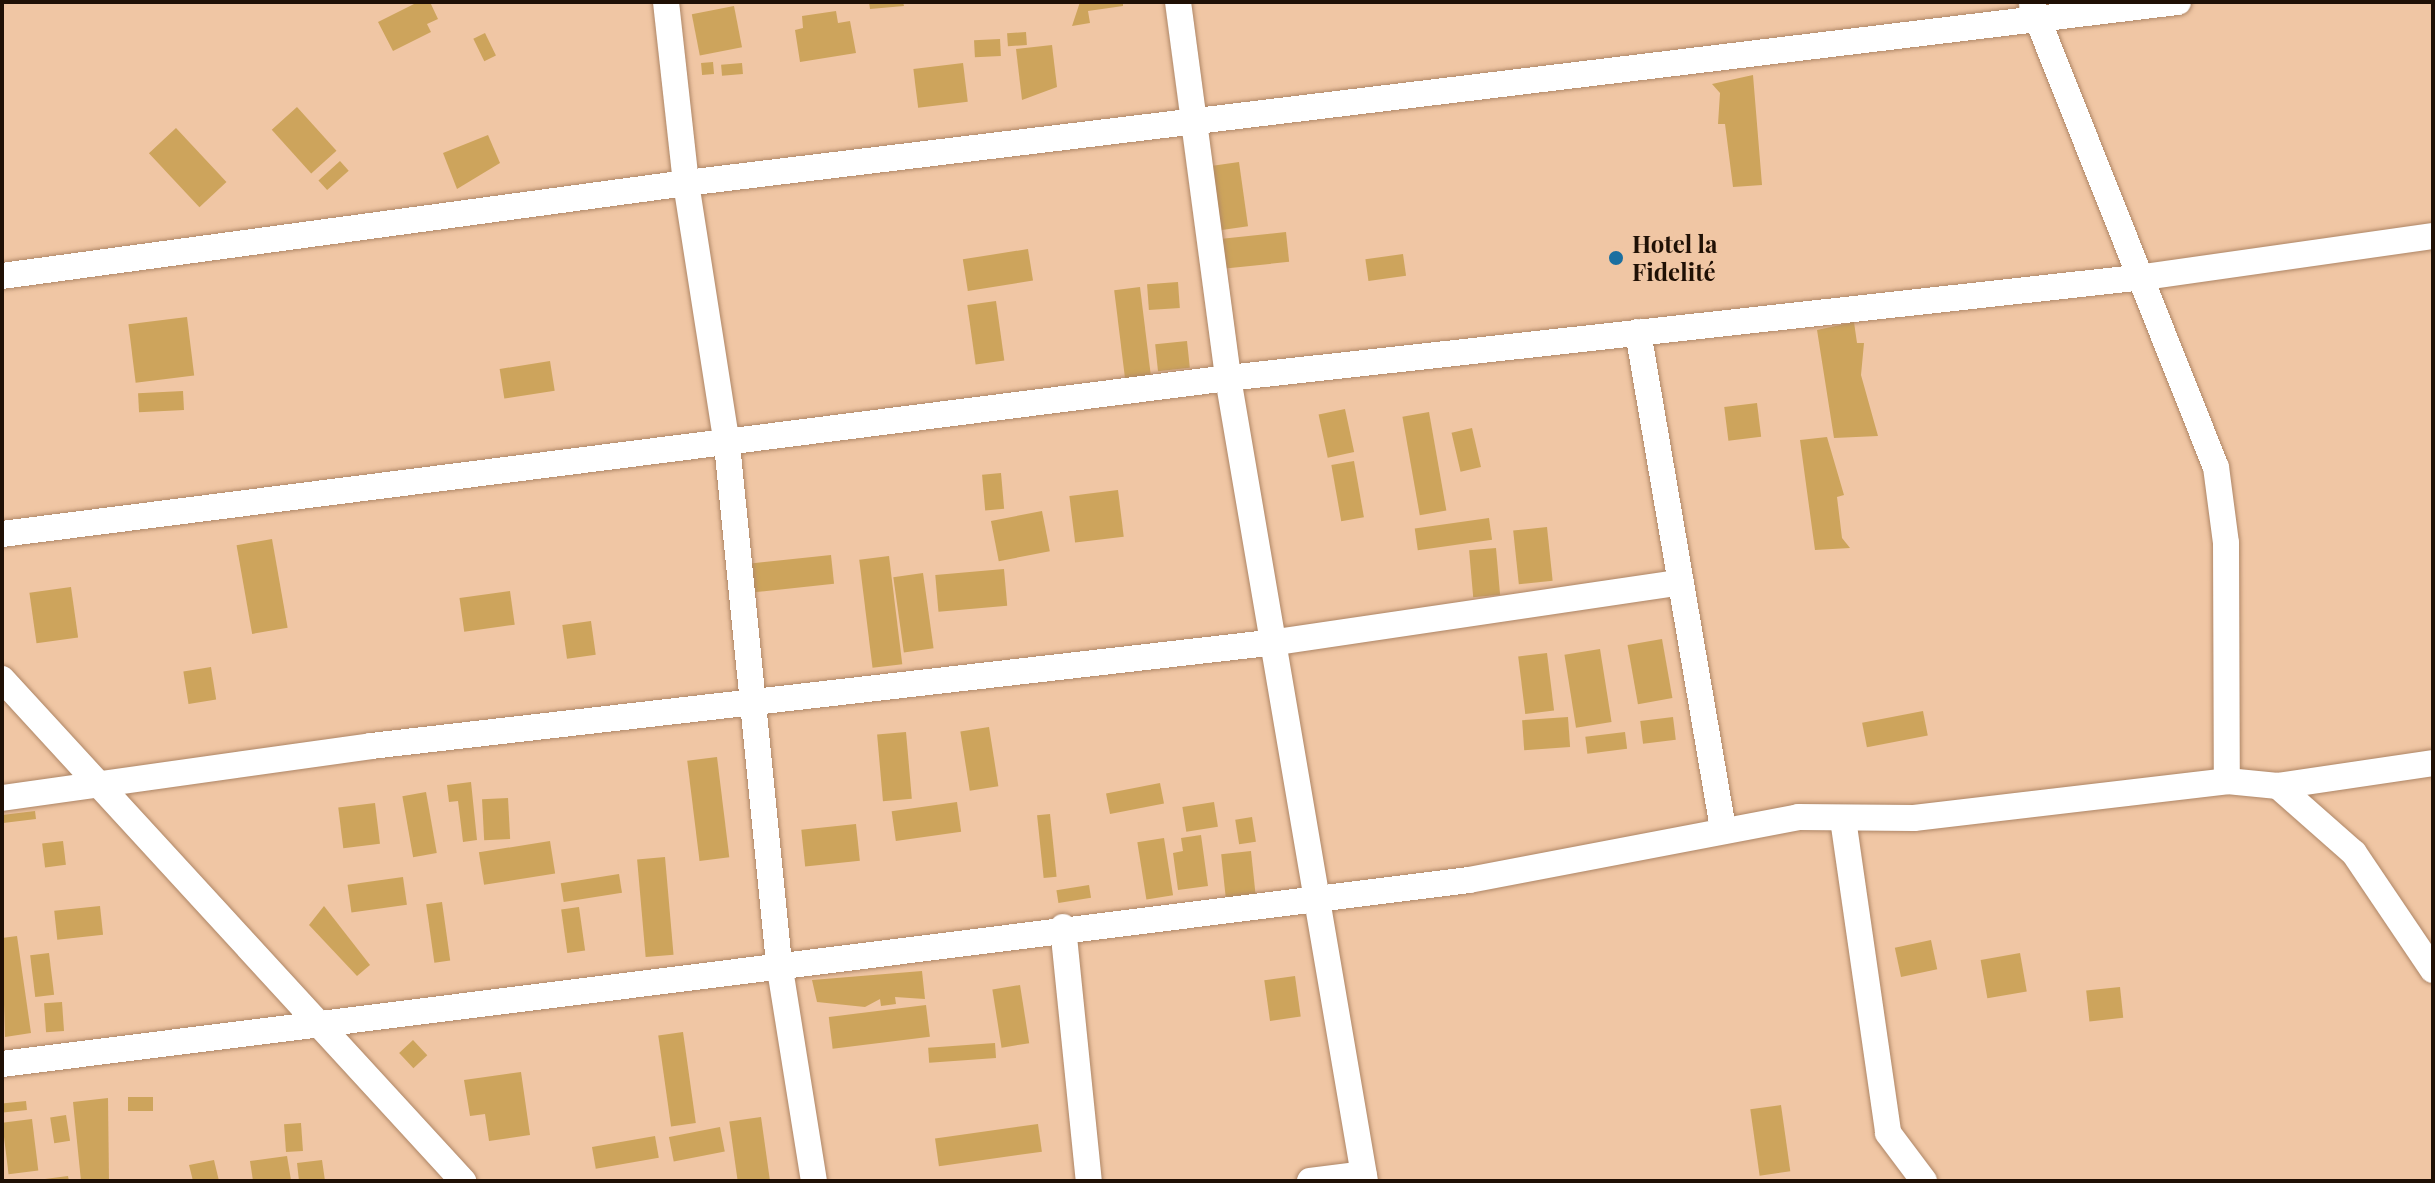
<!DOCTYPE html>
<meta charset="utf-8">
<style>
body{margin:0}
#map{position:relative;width:2435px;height:1183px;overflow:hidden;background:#f0c6a4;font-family:"Playfair Display",serif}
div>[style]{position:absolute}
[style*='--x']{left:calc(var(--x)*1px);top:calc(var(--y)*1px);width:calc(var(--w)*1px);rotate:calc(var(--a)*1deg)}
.building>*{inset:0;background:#cda45c;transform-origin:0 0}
.roads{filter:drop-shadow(0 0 2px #ae8666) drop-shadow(0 0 2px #ae8666)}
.minor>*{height:26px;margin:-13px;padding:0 13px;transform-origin:13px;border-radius:13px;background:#fff}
.dots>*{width:22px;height:22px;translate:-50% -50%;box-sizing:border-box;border:4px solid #f0c6a4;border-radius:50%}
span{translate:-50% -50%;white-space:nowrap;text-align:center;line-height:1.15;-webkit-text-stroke:7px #f0c6a4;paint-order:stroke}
.poi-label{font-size:24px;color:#1f1005;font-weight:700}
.left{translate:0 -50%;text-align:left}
.frame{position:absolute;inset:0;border:4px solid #1f1005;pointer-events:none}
</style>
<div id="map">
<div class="building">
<i style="clip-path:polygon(418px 2px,430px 2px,438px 19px,427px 24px,431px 32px,393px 51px,378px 22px)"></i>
<i style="clip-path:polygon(869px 2px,903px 2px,904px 6px,870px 9px)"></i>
<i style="clip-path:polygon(1080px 2px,1123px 2px,1123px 6px,1088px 11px,1090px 23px,1072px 26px)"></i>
<i style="left:734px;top:6px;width:42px;height:43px;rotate:79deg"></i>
<i style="clip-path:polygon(836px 11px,838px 23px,850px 21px,856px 53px,800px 62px,795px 30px,803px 28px,802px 16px)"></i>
<i style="left:1026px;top:32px;width:13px;height:19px;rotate:86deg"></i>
<i style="left:485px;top:33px;width:25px;height:13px;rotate:64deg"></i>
<i style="left:1000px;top:39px;width:17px;height:26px;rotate:87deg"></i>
<i style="clip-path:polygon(1052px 45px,1057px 87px,1022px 100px,1016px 49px)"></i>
<i style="left:713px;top:62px;width:12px;height:12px;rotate:85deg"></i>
<i style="left:742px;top:63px;width:11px;height:21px;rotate:85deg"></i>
<i style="left:963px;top:63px;width:39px;height:50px;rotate:83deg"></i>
<i style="clip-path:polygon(1753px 75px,1762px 185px,1733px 187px,1725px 124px,1718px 124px,1720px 93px,1712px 84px)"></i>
<i style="left:297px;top:107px;width:59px;height:34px;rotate:48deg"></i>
<i style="left:176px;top:128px;width:74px;height:37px;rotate:47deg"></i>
<i style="clip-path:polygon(488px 135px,500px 163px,457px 189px,443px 153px)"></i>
<i style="left:340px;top:161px;width:13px;height:29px;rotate:48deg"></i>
<i style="left:1239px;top:162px;width:65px;height:30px;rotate:82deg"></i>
<i style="left:1286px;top:232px;width:30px;height:69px;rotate:84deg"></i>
<i style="left:1028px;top:249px;width:32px;height:66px;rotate:81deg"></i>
<i style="left:1403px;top:254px;width:22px;height:38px;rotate:82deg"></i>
<i style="left:1178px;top:282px;width:26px;height:31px;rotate:86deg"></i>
<i style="left:1140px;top:287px;width:97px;height:26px;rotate:83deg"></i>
<i style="left:996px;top:301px;width:60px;height:29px;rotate:82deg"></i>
<i style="left:187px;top:317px;width:59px;height:59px;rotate:83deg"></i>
<i style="clip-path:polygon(1854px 322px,1857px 343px,1864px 343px,1861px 375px,1878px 436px,1834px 438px,1817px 330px)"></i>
<i style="left:1187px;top:341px;width:27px;height:32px;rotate:84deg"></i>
<i style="left:550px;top:361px;width:30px;height:51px;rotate:81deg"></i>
<i style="left:183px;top:391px;width:19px;height:45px;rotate:87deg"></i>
<i style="left:1757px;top:403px;width:34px;height:33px;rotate:83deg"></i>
<i style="left:1345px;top:409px;width:44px;height:27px;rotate:78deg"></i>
<i style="left:1429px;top:412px;width:100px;height:27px;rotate:80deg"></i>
<i style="left:1472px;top:428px;width:40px;height:21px;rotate:77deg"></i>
<i style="clip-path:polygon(1827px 437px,1844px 495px,1837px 497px,1842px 538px,1850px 548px,1815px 550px,1800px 440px)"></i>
<i style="left:1354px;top:461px;width:57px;height:23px;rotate:80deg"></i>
<i style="left:1001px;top:473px;width:36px;height:19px;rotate:85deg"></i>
<i style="left:1118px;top:490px;width:47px;height:49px;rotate:83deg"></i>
<i style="left:1042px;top:511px;width:41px;height:52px;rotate:79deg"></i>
<i style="left:1489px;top:518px;width:22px;height:75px;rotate:82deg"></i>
<i style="left:1547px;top:527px;width:54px;height:34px;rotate:84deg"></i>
<i style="left:272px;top:539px;width:90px;height:36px;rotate:80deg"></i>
<i style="left:1496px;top:548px;width:47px;height:27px;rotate:85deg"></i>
<i style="left:831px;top:555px;width:29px;height:83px;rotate:84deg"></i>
<i style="left:889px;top:556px;width:109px;height:30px;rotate:83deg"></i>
<i style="left:1004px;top:569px;width:37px;height:69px;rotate:85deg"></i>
<i style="left:923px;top:573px;width:76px;height:30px;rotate:82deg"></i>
<i style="left:71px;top:587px;width:51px;height:42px;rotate:82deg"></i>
<i style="left:510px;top:591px;width:34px;height:51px;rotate:82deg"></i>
<i style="left:591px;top:621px;width:34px;height:29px;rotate:82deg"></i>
<i style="left:1662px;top:639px;width:60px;height:35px;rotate:80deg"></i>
<i style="left:1600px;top:649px;width:74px;height:36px;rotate:81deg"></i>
<i style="left:1547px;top:653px;width:58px;height:29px;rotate:83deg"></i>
<i style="left:211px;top:667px;width:33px;height:28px;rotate:81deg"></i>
<i style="left:1923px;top:711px;width:25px;height:62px;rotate:79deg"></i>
<i style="left:1568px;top:717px;width:30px;height:46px;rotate:86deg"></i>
<i style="left:1673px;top:717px;width:23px;height:33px;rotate:83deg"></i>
<i style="left:989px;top:727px;width:60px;height:29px;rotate:81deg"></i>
<i style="left:906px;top:732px;width:67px;height:29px;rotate:85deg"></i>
<i style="left:1625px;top:732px;width:17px;height:40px;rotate:83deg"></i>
<i style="left:717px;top:757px;width:101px;height:30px;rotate:83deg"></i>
<i style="clip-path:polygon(471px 782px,477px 840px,463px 842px,458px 801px,449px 802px,447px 785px)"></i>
<i style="left:1160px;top:783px;width:21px;height:55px;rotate:79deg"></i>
<i style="left:426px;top:792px;width:62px;height:24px;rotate:80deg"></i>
<i style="left:508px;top:798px;width:41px;height:26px;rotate:87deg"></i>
<i style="left:957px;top:802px;width:30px;height:66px;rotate:82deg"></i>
<i style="left:1214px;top:802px;width:25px;height:32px;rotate:81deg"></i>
<i style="left:375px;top:803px;width:41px;height:37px;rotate:83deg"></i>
<i style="left:35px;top:811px;width:8px;height:33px;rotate:83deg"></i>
<i style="left:1050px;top:814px;width:63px;height:13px;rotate:84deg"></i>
<i style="left:1252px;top:817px;width:25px;height:17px;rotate:81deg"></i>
<i style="left:856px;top:824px;width:37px;height:55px;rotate:84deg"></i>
<i style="clip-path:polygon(1201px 835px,1208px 886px,1178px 890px,1173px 853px,1183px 851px,1181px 838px)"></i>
<i style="left:1164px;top:838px;width:58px;height:27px;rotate:81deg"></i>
<i style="left:63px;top:841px;width:24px;height:21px;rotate:83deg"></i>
<i style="left:550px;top:841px;width:33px;height:72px;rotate:81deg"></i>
<i style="left:1251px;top:851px;width:49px;height:30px;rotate:84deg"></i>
<i style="left:665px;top:857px;width:98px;height:28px;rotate:85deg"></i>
<i style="left:619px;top:874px;width:19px;height:59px;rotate:81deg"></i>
<i style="left:403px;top:877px;width:28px;height:56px;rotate:82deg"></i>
<i style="left:1089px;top:885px;width:13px;height:33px;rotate:81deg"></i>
<i style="left:442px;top:902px;width:59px;height:16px;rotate:82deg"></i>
<i style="left:100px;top:906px;width:29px;height:46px;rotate:84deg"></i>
<i style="clip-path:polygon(324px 906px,370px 965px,357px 976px,309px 925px)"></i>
<i style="left:579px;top:907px;width:44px;height:18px;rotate:82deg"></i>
<i style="clip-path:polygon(17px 936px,31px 1033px,5px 1037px,2px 938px)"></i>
<i style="left:1931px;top:940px;width:30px;height:37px;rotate:78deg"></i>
<i style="left:49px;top:953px;width:42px;height:19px;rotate:83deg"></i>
<i style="left:2020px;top:953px;width:39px;height:40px;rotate:80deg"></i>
<i style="clip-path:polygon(922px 971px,925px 999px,895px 997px,896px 1004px,881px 1006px,880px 999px,865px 1007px,817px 1002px,812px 980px)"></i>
<i style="left:1295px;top:976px;width:41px;height:31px;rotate:82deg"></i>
<i style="left:1020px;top:985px;width:59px;height:28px;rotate:81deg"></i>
<i style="left:2120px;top:987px;width:31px;height:34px;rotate:84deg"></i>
<i style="left:62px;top:1002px;width:29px;height:18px;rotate:86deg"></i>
<i style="left:926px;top:1005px;width:32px;height:98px;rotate:83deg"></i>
<i style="left:683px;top:1032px;width:92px;height:25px;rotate:82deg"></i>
<i style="left:413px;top:1040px;width:21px;height:19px;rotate:47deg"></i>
<i style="left:995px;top:1043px;width:15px;height:67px;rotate:86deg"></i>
<i style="clip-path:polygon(521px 1072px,530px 1135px,489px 1141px,485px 1114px,470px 1116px,464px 1080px)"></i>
<i style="left:128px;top:1097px;width:25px;height:14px"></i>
<i style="clip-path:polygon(108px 1098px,109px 1181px,81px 1181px,73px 1102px)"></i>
<i style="left:26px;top:1101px;width:9px;height:24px;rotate:84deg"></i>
<i style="left:1781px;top:1105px;width:67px;height:31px;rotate:82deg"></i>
<i style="left:66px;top:1115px;width:26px;height:16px;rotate:81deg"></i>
<i style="left:761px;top:1117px;width:63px;height:32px;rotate:82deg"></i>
<i style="left:32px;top:1119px;width:52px;height:30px;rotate:83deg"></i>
<i style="left:301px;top:1123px;width:28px;height:17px;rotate:86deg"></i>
<i style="left:1038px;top:1124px;width:28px;height:104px;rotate:82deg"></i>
<i style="left:720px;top:1127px;width:25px;height:52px;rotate:79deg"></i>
<i style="left:655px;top:1136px;width:22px;height:64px;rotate:80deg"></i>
<i style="clip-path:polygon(287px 1156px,291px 1180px,253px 1181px,250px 1161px)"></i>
<i style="clip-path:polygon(214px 1160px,219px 1181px,193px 1181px,189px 1165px)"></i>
<i style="clip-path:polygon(322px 1160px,325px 1181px,299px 1181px,297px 1163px)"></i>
<i style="clip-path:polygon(68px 1176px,69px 1181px,45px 1181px,45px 1179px)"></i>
</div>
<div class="roads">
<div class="minor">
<i style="--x:666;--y:2;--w:182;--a:83.7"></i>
<i style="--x:686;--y:183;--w:264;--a:81.1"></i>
<i style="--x:727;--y:444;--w:522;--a:84.28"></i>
<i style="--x:779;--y:963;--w:221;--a:80.9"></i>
<i style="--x:1178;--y:2;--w:379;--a:82.4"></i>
<i style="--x:1228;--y:378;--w:815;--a:80.32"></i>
<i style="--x:2032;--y:5;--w:497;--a:68.3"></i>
<i style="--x:2216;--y:467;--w:77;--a:82.5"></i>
<i style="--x:2226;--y:543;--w:238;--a:89.8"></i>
<i style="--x:2;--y:276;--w:690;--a:-7.74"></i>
<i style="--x:686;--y:183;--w:1503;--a:-6.92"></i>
<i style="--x:1638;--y:332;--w:504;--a:80.29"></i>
<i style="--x:2;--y:534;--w:1236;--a:-7.25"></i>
<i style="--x:1228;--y:378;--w:922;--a:-6.29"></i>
<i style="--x:2144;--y:277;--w:292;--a:-8.1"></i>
<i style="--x:2;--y:679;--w:682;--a:47.44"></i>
<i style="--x:2278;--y:786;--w:101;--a:41.4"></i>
<i style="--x:2354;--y:853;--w:141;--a:56"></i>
<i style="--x:2;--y:798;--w:373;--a:-8"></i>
<i style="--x:371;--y:746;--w:912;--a:-6.55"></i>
<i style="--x:1277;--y:642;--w:408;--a:-8.4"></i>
<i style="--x:1843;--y:819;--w:317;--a:81.8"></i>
<i style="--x:1888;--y:1133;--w:60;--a:53.1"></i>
<i style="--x:1063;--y:927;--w:255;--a:84.2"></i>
<i style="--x:2;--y:1064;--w:1478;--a:-7.15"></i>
<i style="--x:1469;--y:880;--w:335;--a:-10.8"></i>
<i style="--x:1798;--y:817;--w:116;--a:0.5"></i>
<i style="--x:1914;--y:818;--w:315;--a:-6.7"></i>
<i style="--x:2227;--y:781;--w:51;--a:5.6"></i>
<i style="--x:2278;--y:786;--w:157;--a:-8.4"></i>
<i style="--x:1310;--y:1181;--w:54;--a:-7.4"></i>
</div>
</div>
<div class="dots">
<i style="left:1616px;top:258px;background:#1b6fa0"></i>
</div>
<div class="poi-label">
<span class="left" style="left:1632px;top:258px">Hotel la<br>Fidelité</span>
</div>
<div class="frame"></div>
</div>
